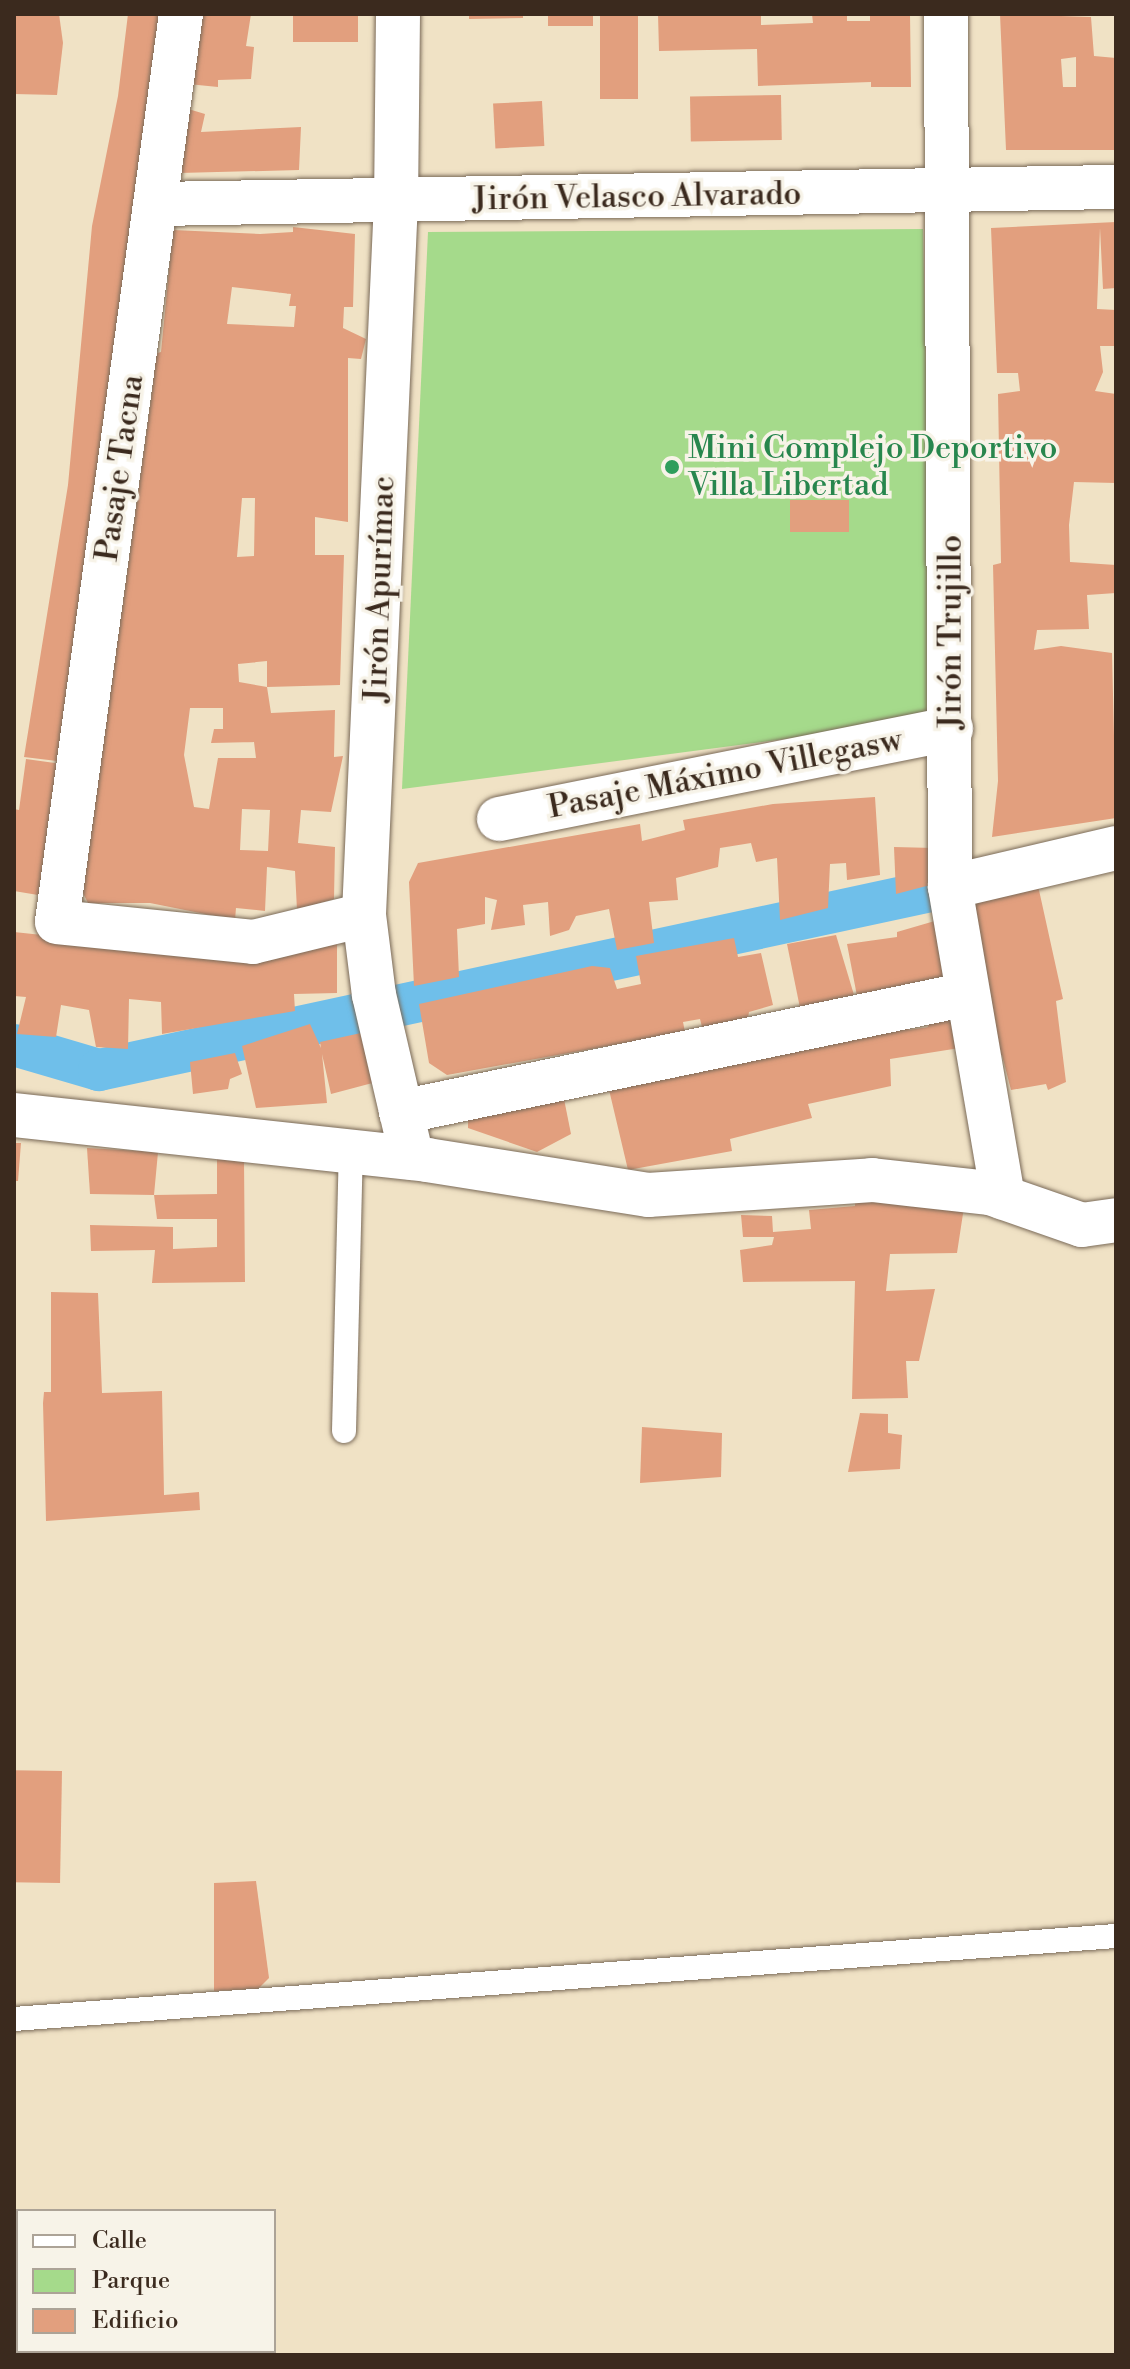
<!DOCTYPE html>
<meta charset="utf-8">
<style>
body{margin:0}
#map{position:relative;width:1130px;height:2369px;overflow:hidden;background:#f0e2c5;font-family:"Libre Bodoni",serif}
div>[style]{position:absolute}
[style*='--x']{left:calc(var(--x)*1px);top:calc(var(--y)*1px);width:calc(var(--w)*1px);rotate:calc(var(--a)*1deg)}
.green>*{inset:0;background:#a5da8b}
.canal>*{height:42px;margin:-21px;padding:0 21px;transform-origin:21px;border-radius:21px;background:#6fbfea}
.building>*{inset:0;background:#e29f7e;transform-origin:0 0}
.roads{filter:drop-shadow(0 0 2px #7a6a58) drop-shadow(0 0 2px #7a6a58)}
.service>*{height:24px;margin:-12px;padding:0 12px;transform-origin:12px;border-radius:12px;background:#fff}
.minor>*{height:44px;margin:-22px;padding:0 22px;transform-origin:22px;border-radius:22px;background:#fff}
.dots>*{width:22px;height:22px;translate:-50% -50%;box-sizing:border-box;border:4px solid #f7f3e8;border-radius:50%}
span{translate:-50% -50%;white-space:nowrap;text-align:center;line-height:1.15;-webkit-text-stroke:7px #f7f3e8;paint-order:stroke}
.street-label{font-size:32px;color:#3b2a1e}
.leisure-label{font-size:32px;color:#27864d}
.left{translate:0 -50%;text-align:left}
.frame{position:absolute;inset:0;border:16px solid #3b2a1e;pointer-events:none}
.legend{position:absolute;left:16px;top:2209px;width:260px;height:144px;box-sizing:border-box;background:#f7f3e8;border:2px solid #aca397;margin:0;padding:10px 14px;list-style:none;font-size:24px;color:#3b2a1e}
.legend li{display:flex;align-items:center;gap:16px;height:40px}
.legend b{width:40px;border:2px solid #aca397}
</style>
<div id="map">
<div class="green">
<i style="clip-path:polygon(923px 229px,933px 703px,924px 721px,402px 789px,428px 232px)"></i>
</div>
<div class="canal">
<i style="--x:14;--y:1045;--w:89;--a:16.4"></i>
<i style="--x:99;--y:1070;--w:870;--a:-12.14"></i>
</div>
<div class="building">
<i style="clip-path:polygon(14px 14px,59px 14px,63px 43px,57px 95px,14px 94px)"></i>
<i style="clip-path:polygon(128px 14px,167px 14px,57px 761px,24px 757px,68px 485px,92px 226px,118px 96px)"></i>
<i style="clip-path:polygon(200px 14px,251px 14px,246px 46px,254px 47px,251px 79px,218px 80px,218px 87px,188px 84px)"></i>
<i style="left:293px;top:14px;width:65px;height:28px"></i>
<i style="clip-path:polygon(469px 14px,523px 14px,523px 18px,469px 19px)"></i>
<i style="left:548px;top:14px;width:45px;height:12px"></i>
<i style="left:600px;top:14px;width:38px;height:85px"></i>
<i style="clip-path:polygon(658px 14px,761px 14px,761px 25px,813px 23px,812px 14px,847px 14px,847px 21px,870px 21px,870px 14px,910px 14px,911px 87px,871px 87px,871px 82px,758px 86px,757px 49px,659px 51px)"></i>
<i style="clip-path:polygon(evenodd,1000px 14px,1091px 17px,1094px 56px,1116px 58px,1116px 150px,1006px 150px,1000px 14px,1076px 57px,1076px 87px,1063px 87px,1061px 59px,1076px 57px)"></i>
<i style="left:781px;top:95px;width:45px;height:91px;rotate:89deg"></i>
<i style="left:542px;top:101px;width:45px;height:49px;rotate:87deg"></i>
<i style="clip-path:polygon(185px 108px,205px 114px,201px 132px,301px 127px,299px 170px,179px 173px)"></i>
<i style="clip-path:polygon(1116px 222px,1116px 288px,1103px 289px,1100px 228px,1097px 309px,1116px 310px,1116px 346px,1100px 346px,1103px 372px,1095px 391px,1116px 394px,1116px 483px,1074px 482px,1069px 525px,1070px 562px,1116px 565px,1116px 593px,1087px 595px,1089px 629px,1037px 630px,1034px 650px,1061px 646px,1112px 653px,1116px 818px,992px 837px,998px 781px,993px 565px,1001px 563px,998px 394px,1020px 391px,1018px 373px,997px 373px,991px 228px)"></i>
<i style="clip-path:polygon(evenodd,293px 227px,355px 234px,353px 307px,344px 307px,343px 328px,366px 339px,361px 359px,348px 358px,348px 522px,315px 517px,315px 555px,344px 555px,340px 685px,267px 687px,267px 661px,238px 664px,239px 682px,267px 687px,271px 713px,335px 710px,334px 757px,343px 756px,331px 812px,301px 810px,298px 843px,335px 847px,334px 899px,297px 910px,295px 871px,267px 867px,265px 911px,236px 908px,235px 920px,150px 903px,88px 903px,83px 893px,103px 706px,122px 609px,153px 384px,151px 355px,161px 352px,173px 230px,260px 234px,293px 232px,293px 227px,232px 287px,291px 294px,289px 306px,296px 306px,294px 327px,227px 324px,232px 287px,293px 227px,242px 498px,255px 498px,254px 556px,237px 557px,242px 498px,293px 227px,190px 708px,223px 708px,223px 729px,214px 729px,211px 743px,254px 742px,256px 758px,218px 758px,209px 809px,194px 807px,184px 755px,190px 708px,293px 227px,242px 809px,270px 810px,268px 851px,240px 850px,242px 809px)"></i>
<i style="left:790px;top:500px;width:59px;height:32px"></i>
<i style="clip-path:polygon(26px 759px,69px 765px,44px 896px,14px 891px,14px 809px,19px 810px)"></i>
<i style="clip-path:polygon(875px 797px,880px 875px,847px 880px,846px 863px,830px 864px,828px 908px,780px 920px,777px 858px,756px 862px,751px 843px,720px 848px,718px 867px,676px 878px,678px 900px,649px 902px,654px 943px,617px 950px,609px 909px,576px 916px,569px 930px,550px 936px,548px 902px,523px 905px,525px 925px,491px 930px,497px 900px,485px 897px,485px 924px,457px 929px,459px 977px,414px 986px,409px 882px,418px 863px,640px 824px,642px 841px,685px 830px,683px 820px,773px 804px)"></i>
<i style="clip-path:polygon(894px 847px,934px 848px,934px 884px,896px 894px)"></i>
<i style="clip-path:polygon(1037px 881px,1063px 999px,1056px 1001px,1066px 1082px,1048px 1090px,1046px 1084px,1011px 1090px,1002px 1055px,993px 1057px,974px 897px)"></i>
<i style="clip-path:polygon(945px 918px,951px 975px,857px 996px,847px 944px,897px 937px,897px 932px)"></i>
<i style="clip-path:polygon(14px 932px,70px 938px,337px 940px,337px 993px,294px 994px,295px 1011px,162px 1034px,161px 1002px,129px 999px,128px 1049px,96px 1047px,89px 1010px,61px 1005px,56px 1037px,17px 1034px,26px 997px,14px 996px)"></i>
<i style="clip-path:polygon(836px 935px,854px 995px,800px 1008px,787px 944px)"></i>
<i style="clip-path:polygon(734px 938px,738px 957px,761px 953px,773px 1005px,749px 1012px,748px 1018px,702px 1027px,700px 1019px,683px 1022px,685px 1032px,447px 1075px,429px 1063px,419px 1004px,592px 966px,610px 968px,617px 989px,641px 984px,636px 956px)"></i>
<i style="clip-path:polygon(951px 1005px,966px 1047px,890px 1059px,891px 1086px,808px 1104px,812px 1118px,730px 1139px,732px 1151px,628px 1170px,606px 1077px,905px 1016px,909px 1030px,928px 1027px,924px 1013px)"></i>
<i style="clip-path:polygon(310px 1024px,321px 1048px,320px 1042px,370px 1031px,380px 1081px,331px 1094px,322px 1054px,327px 1103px,256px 1108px,242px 1046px)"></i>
<i style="clip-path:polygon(235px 1053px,242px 1074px,230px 1079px,228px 1089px,193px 1094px,190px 1062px)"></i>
<i style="clip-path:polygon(564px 1099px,571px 1134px,537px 1152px,468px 1128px,468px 1112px)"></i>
<i style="clip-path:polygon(14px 1143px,21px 1143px,18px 1181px,14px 1181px)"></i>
<i style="clip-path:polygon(87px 1148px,158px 1152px,154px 1195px,90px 1194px)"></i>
<i style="clip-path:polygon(217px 1158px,244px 1159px,245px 1282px,152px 1283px,155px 1250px,91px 1251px,90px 1225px,173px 1227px,173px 1249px,217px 1247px,217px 1219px,157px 1219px,154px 1195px,217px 1194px)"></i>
<i style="clip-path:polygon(855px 1185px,966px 1194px,957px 1253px,890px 1254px,886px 1291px,935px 1289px,919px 1361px,906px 1361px,908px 1398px,852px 1399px,855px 1281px,743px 1282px,740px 1250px,772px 1245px,774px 1237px,743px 1237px,741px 1215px,772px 1216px,773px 1232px,811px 1229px,809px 1210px,855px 1206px)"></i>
<i style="clip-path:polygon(51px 1292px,98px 1293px,102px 1393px,162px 1391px,164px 1495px,199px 1492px,200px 1510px,46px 1521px,43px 1403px,44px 1392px,51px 1392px)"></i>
<i style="clip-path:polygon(860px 1413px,888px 1414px,888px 1433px,902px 1435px,900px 1469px,848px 1472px)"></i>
<i style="clip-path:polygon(642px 1427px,722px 1433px,721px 1477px,640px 1483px)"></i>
<i style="left:62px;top:1771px;width:112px;height:48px;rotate:91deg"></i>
<i style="clip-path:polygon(256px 1881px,269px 1978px,258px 1989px,214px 1991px,214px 1883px)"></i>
</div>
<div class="roads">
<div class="service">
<i style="--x:344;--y:1431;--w:280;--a:-88.6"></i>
<i style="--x:14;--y:2019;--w:1105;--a:-4.31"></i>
</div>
<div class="minor">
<i style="--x:181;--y:14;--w:916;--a:97.78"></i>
<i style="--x:57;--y:922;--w:197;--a:5.8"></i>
<i style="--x:253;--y:942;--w:114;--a:-13.7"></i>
<i style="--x:398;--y:14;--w:187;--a:90.6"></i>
<i style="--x:396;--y:201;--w:715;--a:92.57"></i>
<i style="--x:364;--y:915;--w:81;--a:82.9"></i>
<i style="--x:374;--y:995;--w:167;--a:76.9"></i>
<i style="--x:946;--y:14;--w:873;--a:89.74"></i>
<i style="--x:950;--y:887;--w:315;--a:80.3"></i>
<i style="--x:157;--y:204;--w:959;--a:-1.02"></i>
<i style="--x:499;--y:819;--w:461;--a:-11.3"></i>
<i style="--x:950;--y:887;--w:171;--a:-13.2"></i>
<i style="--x:401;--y:1112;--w:579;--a:-11.76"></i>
<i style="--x:14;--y:1115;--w:415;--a:6.2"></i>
<i style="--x:427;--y:1160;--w:224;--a:9"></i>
<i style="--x:648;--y:1195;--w:225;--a:-3.8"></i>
<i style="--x:872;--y:1180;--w:119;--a:6.3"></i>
<i style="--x:990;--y:1193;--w:97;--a:19.2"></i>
<i style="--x:1082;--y:1225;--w:34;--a:-8"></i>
</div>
</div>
<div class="dots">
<i style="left:672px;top:467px;background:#2e9e5b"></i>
</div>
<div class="street-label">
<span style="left:637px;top:197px;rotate:-1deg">Jirón Velasco Alvarado</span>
<span style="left:120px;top:468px;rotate:-82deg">Pasaje Tacna</span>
<span style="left:380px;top:589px;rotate:-88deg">Jirón Apurímac</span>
<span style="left:951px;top:632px;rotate:-90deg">Jirón Trujillo</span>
<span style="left:725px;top:774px;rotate:-11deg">Pasaje Máximo Villegasw</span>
</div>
<div class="leisure-label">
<span class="left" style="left:688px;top:467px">Mini Complejo Deportivo<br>Villa Libertad</span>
</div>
<div class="frame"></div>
<ul class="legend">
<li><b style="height:10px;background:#fff"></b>Calle</li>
<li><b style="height:22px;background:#a5da8b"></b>Parque</li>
<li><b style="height:22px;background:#e29f7e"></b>Edificio</li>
</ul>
</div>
